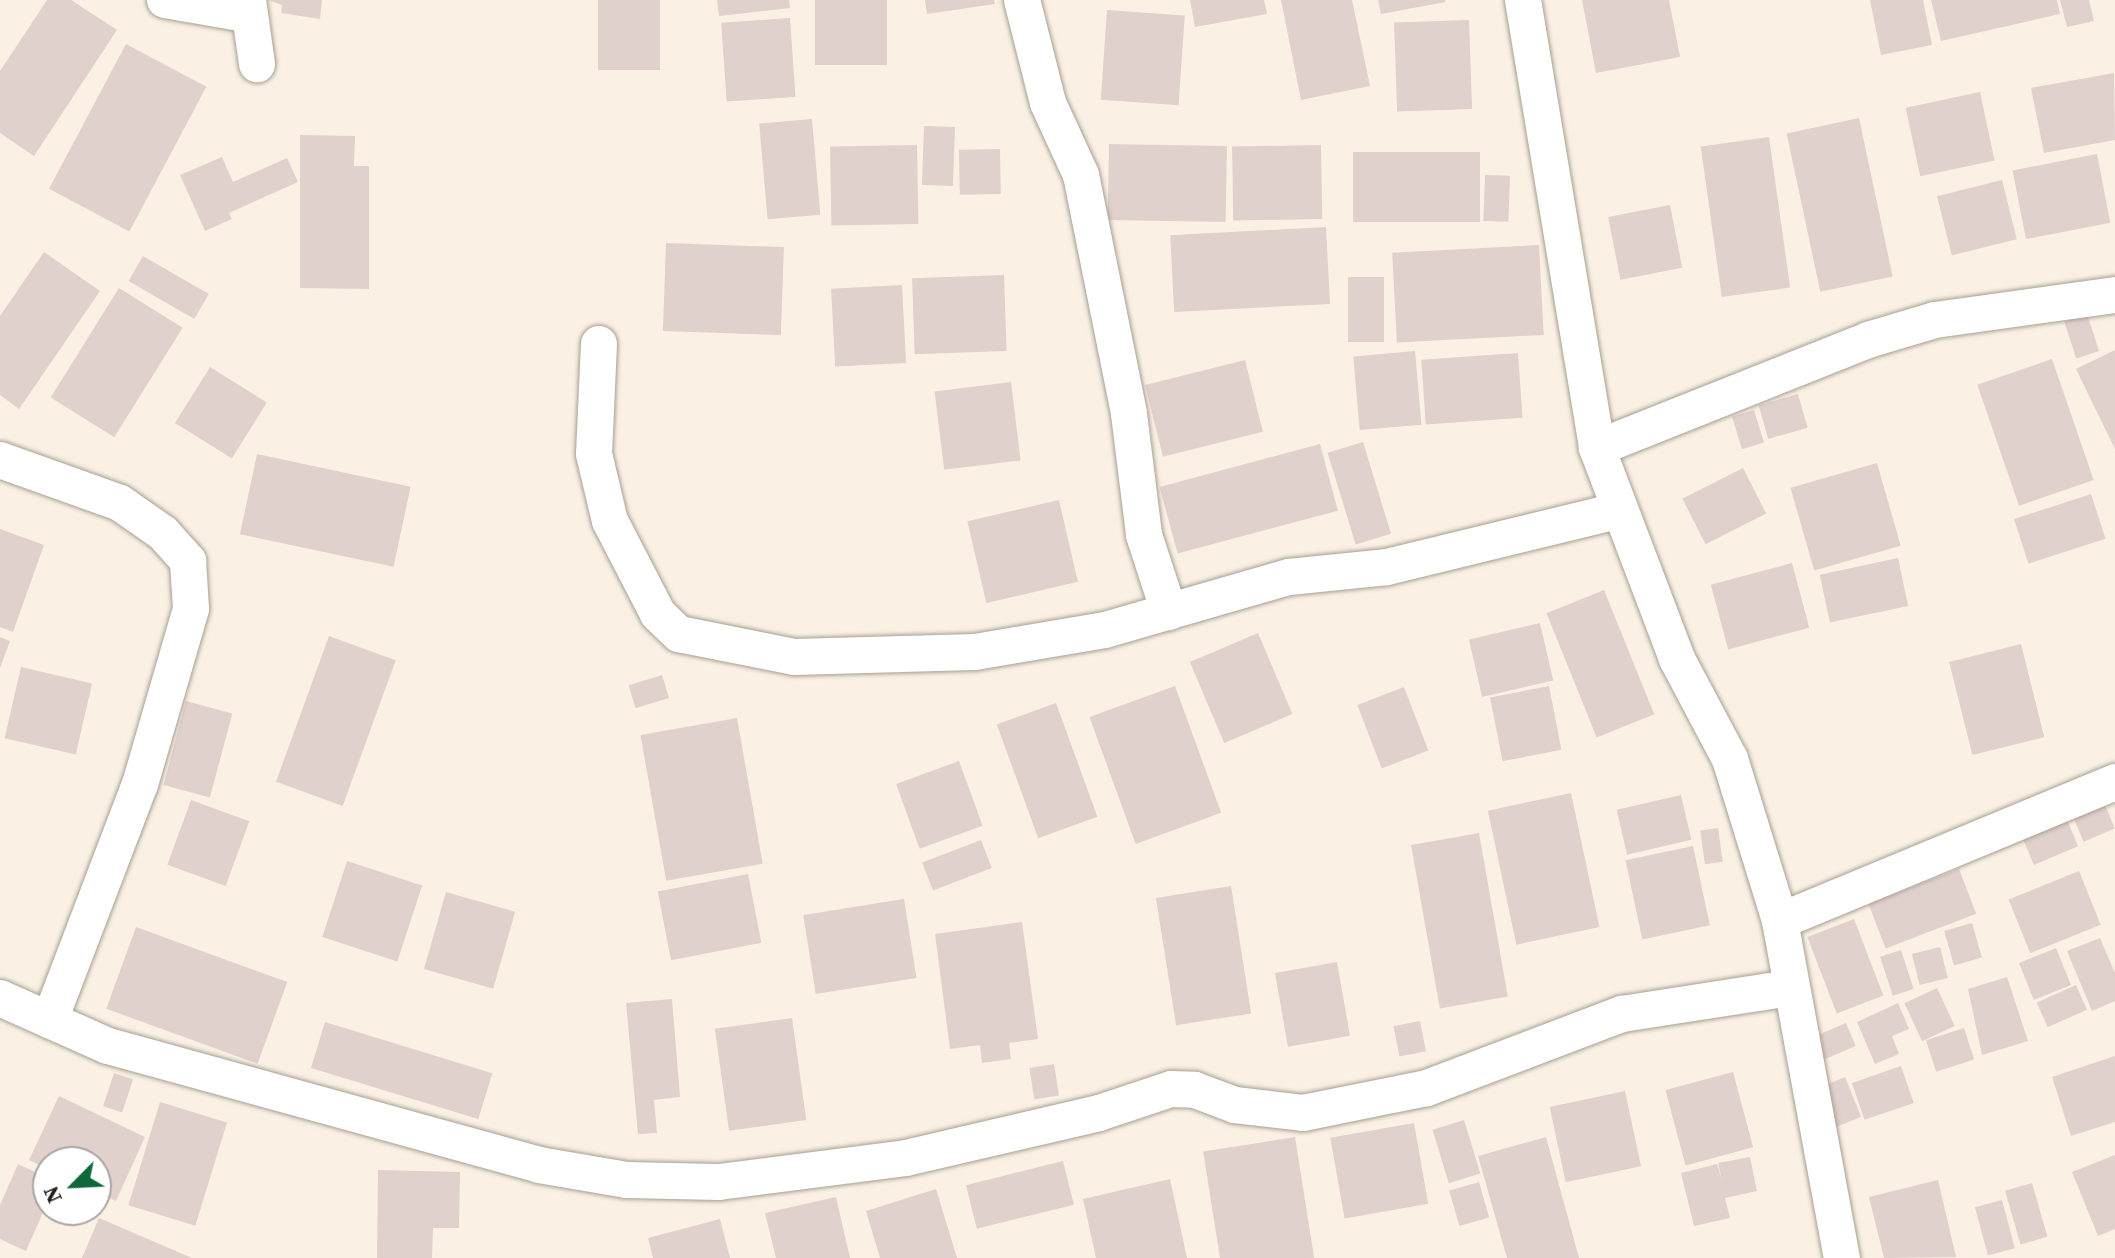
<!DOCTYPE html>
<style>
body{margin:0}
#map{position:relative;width:2115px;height:1258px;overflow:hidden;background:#faf1e4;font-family:"Source Serif 4",serif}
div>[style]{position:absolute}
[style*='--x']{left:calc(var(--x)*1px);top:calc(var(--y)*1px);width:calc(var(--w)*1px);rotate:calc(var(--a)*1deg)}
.building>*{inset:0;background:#e1d1cc;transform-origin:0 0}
.roads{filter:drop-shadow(0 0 2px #a79f93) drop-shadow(0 0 2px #a79f93)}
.minor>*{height:36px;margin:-18px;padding:0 18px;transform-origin:18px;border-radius:18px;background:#fff}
span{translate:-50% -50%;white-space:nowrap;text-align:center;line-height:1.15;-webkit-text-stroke:8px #fff;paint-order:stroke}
.north{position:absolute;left:32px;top:1146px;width:80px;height:80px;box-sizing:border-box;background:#fff;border:2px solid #a7a6a4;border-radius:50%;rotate:246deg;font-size:22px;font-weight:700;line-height:32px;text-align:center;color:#23201c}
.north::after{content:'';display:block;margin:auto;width:28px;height:36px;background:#0f683a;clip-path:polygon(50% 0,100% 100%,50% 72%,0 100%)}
</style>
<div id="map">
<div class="building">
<i style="clip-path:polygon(47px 0,71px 0,117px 30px,34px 156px,0 133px,0 71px)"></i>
<i style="clip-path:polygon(268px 0,322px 0,320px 19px,281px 13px,282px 5px)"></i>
<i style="left:598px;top:0;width:62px;height:70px"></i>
<i style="clip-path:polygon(717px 0,789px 0,790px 8px,719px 16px)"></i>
<i style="left:815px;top:0;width:72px;height:65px"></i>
<i style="clip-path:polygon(925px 0,994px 0,995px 4px,927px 14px)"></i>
<i style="clip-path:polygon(1190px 0,1264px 0,1267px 14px,1195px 27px)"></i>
<i style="clip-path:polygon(1281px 0,1352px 0,1370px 86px,1301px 100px)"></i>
<i style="clip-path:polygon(1378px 0,1445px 0,1446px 2px,1381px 14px)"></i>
<i style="clip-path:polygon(1582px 0,1669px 0,1680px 57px,1596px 73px)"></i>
<i style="clip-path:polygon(1870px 0,1923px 0,1932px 45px,1881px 55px)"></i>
<i style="clip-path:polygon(1931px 0,2057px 0,2060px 14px,1941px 41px)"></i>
<i style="clip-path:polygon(2060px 0,2089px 0,2094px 21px,2067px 27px)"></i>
<i style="left:1107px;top:10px;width:78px;height:90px;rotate:4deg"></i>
<i style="left:790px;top:18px;width:79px;height:69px;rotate:86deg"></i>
<i style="left:1469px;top:20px;width:89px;height:75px;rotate:88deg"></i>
<i style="left:126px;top:44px;width:91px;height:164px;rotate:28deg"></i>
<i style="clip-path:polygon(2114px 73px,2115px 140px,2044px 153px,2031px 88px)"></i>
<i style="left:1980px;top:92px;width:70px;height:76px;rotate:78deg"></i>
<i style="left:1859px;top:118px;width:162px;height:74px;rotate:78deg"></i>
<i style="left:812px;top:119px;width:96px;height:53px;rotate:85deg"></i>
<i style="left:924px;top:126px;width:31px;height:59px;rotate:2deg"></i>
<i style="clip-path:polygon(300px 135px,355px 136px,354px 166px,369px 166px,369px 289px,300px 288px)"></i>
<i style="left:1769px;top:137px;width:152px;height:69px;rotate:82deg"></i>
<i style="left:1109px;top:144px;width:118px;height:76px;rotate:1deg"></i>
<i style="left:917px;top:145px;width:79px;height:87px;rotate:89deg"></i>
<i style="left:1321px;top:145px;width:74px;height:89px;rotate:89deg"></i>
<i style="left:1000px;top:149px;width:45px;height:41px;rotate:89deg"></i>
<i style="left:1353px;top:152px;width:127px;height:70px"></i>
<i style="left:2097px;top:154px;width:70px;height:86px;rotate:79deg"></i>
<i style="clip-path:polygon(222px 157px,233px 182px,287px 158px,298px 182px,229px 213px,232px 219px,205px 231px,180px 175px)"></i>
<i style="left:1485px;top:175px;width:25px;height:46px;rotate:2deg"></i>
<i style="left:2002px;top:180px;width:61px;height:67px;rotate:76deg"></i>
<i style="left:1670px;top:205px;width:64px;height:63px;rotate:79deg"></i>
<i style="left:1326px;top:227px;width:77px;height:156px;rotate:87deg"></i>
<i style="left:666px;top:243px;width:118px;height:88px;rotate:2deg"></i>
<i style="left:1539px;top:245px;width:90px;height:147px;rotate:87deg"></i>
<i style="clip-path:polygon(44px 252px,100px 291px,19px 409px,0 395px,0 316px)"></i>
<i style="left:143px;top:256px;width:76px;height:29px;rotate:30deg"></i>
<i style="left:1004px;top:275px;width:76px;height:92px;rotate:88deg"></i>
<i style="left:1348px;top:277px;width:36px;height:65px"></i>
<i style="left:902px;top:285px;width:78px;height:71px;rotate:87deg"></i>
<i style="left:119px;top:288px;width:75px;height:129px;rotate:32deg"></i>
<i style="left:2087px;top:314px;width:39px;height:24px;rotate:72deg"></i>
<i style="clip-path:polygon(2115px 350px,2115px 449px,2076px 369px)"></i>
<i style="left:1415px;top:351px;width:74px;height:62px;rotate:85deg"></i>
<i style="left:1518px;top:353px;width:65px;height:97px;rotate:86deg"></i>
<i style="left:2052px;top:359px;width:128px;height:79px;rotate:71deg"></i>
<i style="left:1245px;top:360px;width:74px;height:103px;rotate:76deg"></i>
<i style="left:210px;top:367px;width:67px;height:66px;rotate:32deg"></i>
<i style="left:1011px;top:382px;width:79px;height:77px;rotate:83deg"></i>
<i style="left:1798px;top:394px;width:35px;height:41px;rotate:74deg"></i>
<i style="left:1754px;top:410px;width:34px;height:23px;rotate:73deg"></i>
<i style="left:1363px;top:442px;width:96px;height:37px;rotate:73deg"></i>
<i style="left:1320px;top:444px;width:69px;height:166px;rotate:75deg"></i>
<i style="left:257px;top:454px;width:157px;height:82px;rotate:12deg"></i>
<i style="left:1877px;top:463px;width:86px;height:90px;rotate:74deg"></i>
<i style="left:1743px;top:468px;width:51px;height:68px;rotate:63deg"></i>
<i style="left:2091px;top:494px;width:47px;height:81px;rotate:72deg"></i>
<i style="left:1059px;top:500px;width:84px;height:94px;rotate:77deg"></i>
<i style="clip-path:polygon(0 529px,44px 545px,13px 632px,0 627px)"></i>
<i style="left:1898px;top:558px;width:49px;height:80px;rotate:78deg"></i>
<i style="left:1792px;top:563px;width:67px;height:84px;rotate:75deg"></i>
<i style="left:1604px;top:590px;width:134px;height:62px;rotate:68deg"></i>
<i style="left:1540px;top:623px;width:59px;height:73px;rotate:77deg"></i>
<i style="left:1258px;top:633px;width:88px;height:74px;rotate:67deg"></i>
<i style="left:329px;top:636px;width:71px;height:155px;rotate:20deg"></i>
<i style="clip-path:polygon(0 637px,10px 641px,0 668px)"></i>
<i style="left:2021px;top:644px;width:96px;height:74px;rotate:76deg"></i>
<i style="left:21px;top:667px;width:73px;height:73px;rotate:13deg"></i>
<i style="left:662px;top:675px;width:24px;height:35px;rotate:73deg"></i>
<i style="left:1175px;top:686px;width:135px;height:91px;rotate:70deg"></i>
<i style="left:1549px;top:686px;width:65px;height:60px;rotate:79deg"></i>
<i style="left:1404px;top:687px;width:68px;height:50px;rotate:69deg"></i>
<i style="left:186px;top:701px;width:48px;height:87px;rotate:15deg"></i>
<i style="left:1056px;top:703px;width:121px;height:63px;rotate:70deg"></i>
<i style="left:737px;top:718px;width:148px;height:98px;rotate:80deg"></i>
<i style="left:959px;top:761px;width:69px;height:67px;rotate:70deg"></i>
<i style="left:1571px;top:793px;width:137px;height:85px;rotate:78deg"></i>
<i style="left:1681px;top:795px;width:46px;height:66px;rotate:77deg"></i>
<i style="left:2102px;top:798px;width:33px;height:34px;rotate:67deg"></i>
<i style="left:191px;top:800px;width:62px;height:69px;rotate:20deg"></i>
<i style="left:2064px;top:813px;width:36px;height:48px;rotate:67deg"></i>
<i style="left:1718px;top:828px;width:34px;height:18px;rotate:82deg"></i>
<i style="left:1479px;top:833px;width:166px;height:69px;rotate:80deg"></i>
<i style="left:981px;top:840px;width:30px;height:63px;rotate:69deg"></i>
<i style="left:1693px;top:846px;width:81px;height:69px;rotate:78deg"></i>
<i style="left:347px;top:861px;width:79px;height:80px;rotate:18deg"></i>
<i style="left:1959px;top:869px;width:48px;height:97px;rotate:69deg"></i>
<i style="left:2079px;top:871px;width:58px;height:76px;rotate:68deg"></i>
<i style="left:748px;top:874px;width:70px;height:92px;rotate:79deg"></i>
<i style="left:1231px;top:886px;width:129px;height:76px;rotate:81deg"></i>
<i style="left:446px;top:892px;width:72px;height:80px;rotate:16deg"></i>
<i style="left:904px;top:899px;width:80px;height:102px;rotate:81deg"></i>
<i style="left:1854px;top:919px;width:82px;height:50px;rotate:69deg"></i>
<i style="clip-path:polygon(1022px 922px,1038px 1039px,1009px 1043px,1011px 1059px,982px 1063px,980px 1045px,950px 1049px,935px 934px)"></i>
<i style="left:1972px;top:923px;width:36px;height:29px;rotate:74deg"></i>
<i style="left:136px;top:927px;width:161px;height:87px;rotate:20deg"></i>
<i style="clip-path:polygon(2100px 938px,2115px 973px,2115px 1001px,2092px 1011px,2067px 951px)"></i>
<i style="left:1940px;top:947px;width:32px;height:29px;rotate:76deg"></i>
<i style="left:2056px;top:948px;width:40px;height:40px;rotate:68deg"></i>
<i style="left:1901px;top:950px;width:41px;height:22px;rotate:72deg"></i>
<i style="left:1337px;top:962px;width:75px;height:63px;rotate:80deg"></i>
<i style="clip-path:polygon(2007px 977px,2028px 1041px,1982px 1055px,1968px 989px)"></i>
<i style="left:2076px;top:985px;width:27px;height:43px;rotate:66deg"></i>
<i style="left:1937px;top:988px;width:42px;height:36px;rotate:65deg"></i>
<i style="clip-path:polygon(672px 999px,680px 1097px,654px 1100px,657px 1133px,638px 1134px,626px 1003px)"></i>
<i style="clip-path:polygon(1898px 1003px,1909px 1029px,1892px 1036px,1899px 1054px,1875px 1064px,1857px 1022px)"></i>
<i style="left:792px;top:1018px;width:103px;height:78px;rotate:82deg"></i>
<i style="left:1420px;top:1021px;width:31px;height:27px;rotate:79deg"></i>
<i style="left:325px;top:1022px;width:175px;height:48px;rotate:17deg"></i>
<i style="left:1846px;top:1023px;width:25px;height:35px;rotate:67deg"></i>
<i style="left:1964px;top:1028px;width:33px;height:40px;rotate:72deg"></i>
<i style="clip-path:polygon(2115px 1056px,2115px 1122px,2071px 1136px,2052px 1077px)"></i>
<i style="left:1054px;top:1064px;width:32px;height:25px;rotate:81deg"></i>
<i style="left:1901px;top:1066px;width:39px;height:52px;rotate:71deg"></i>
<i style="left:1733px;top:1072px;width:78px;height:70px;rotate:75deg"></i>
<i style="left:114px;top:1073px;width:20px;height:35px;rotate:18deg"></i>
<i style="left:1845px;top:1077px;width:43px;height:29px;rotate:68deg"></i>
<i style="left:1625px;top:1091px;width:77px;height:77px;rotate:78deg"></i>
<i style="clip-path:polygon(59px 1096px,145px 1137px,116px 1201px,96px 1192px,96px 1162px,48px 1162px,48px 1169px,29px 1160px)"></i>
<i style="left:160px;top:1102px;width:70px;height:108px;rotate:17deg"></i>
<i style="left:1464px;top:1120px;width:56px;height:33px;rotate:73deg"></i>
<i style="left:1414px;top:1123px;width:82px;height:85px;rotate:80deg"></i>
<i style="left:1295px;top:1137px;width:122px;height:93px;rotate:81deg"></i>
<i style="clip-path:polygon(1546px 1137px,1579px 1258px,1507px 1258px,1478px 1156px)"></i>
<i style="clip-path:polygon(2115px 1155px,2115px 1229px,2098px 1236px,2072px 1172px)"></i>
<i style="clip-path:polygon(1750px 1157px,1757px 1191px,1725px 1198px,1730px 1218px,1694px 1226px,1681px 1173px,1717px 1164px,1722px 1180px,1718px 1163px)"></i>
<i style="left:1063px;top:1161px;width:45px;height:100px;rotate:76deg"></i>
<i style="clip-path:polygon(18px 1164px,48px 1178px,48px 1201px,26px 1251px,0 1239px,0 1205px)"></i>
<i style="clip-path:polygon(378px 1170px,460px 1172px,459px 1228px,433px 1228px,432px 1258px,377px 1258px)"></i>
<i style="clip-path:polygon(1170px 1179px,1187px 1258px,1096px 1258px,1083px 1199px)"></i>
<i style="clip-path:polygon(1938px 1180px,1956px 1257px,1884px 1258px,1869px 1197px)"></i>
<i style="left:1479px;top:1182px;width:37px;height:31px;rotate:74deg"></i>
<i style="left:2032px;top:1183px;width:56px;height:28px;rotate:74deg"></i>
<i style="clip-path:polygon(936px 1189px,957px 1258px,880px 1258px,866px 1211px)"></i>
<i style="clip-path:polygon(836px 1197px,850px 1258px,776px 1258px,765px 1213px)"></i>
<i style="left:2002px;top:1200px;width:50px;height:28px;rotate:75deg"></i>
<i style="clip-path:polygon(99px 1218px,192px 1258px,82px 1258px)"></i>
<i style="clip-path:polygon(720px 1219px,730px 1258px,653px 1258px,648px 1238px)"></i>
</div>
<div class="roads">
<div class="minor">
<i style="--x:165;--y:0;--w:82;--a:9.8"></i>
<i style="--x:248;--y:0;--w:65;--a:82"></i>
<i style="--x:1022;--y:0;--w:106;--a:75.8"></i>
<i style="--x:1048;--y:103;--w:79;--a:65.4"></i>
<i style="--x:1081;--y:175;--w:244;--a:78.6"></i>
<i style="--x:1129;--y:414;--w:122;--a:82.9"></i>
<i style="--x:1144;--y:535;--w:81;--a:72"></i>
<i style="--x:1523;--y:0;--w:454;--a:80.6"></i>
<i style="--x:1597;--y:448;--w:226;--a:69.2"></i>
<i style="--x:1677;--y:659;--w:113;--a:62.1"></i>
<i style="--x:1730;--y:759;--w:170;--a:72.8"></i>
<i style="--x:1780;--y:921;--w:343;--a:79.6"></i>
<i style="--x:599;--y:344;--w:110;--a:92.6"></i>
<i style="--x:594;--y:454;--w:69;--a:76.6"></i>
<i style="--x:610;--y:521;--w:105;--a:62.7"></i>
<i style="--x:658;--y:614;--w:29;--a:44"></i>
<i style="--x:679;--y:634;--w:117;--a:11.3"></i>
<i style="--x:794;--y:657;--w:181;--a:-1.6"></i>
<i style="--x:975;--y:652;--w:132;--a:-9.6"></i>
<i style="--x:1105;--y:630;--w:191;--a:-16.1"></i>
<i style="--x:1289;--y:577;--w:99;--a:-5.8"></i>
<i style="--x:1387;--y:567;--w:240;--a:-13.7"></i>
<i style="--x:1597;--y:448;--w:292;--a:-21.7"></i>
<i style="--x:1868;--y:340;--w:70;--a:-16.6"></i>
<i style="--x:1935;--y:320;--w:182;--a:-7.9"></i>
<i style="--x:0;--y:460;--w:127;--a:19.7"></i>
<i style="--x:120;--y:503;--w:52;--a:34.9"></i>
<i style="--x:163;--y:533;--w:38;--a:48"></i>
<i style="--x:188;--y:561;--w:48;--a:86.4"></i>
<i style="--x:191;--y:609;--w:182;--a:106.2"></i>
<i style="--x:140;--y:784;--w:253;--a:110.9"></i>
<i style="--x:1780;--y:921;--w:363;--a:-22.5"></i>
<i style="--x:0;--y:998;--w:118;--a:24"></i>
<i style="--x:108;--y:1046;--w:447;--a:15.4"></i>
<i style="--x:539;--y:1165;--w:89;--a:9.7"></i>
<i style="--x:627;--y:1180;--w:92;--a:1.2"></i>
<i style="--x:719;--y:1182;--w:189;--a:-7.3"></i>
<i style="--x:906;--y:1158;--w:198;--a:-13.1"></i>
<i style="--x:1099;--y:1113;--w:76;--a:-18.4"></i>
<i style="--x:1171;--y:1089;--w:24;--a:2"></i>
<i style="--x:1195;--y:1090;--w:43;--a:20.6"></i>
<i style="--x:1235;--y:1105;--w:68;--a:6.7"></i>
<i style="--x:1303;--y:1113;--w:126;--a:-11.4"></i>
<i style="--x:1427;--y:1088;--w:209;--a:-20.8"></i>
<i style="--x:1622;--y:1014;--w:169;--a:-8.8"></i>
</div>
</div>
<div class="north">N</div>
</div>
